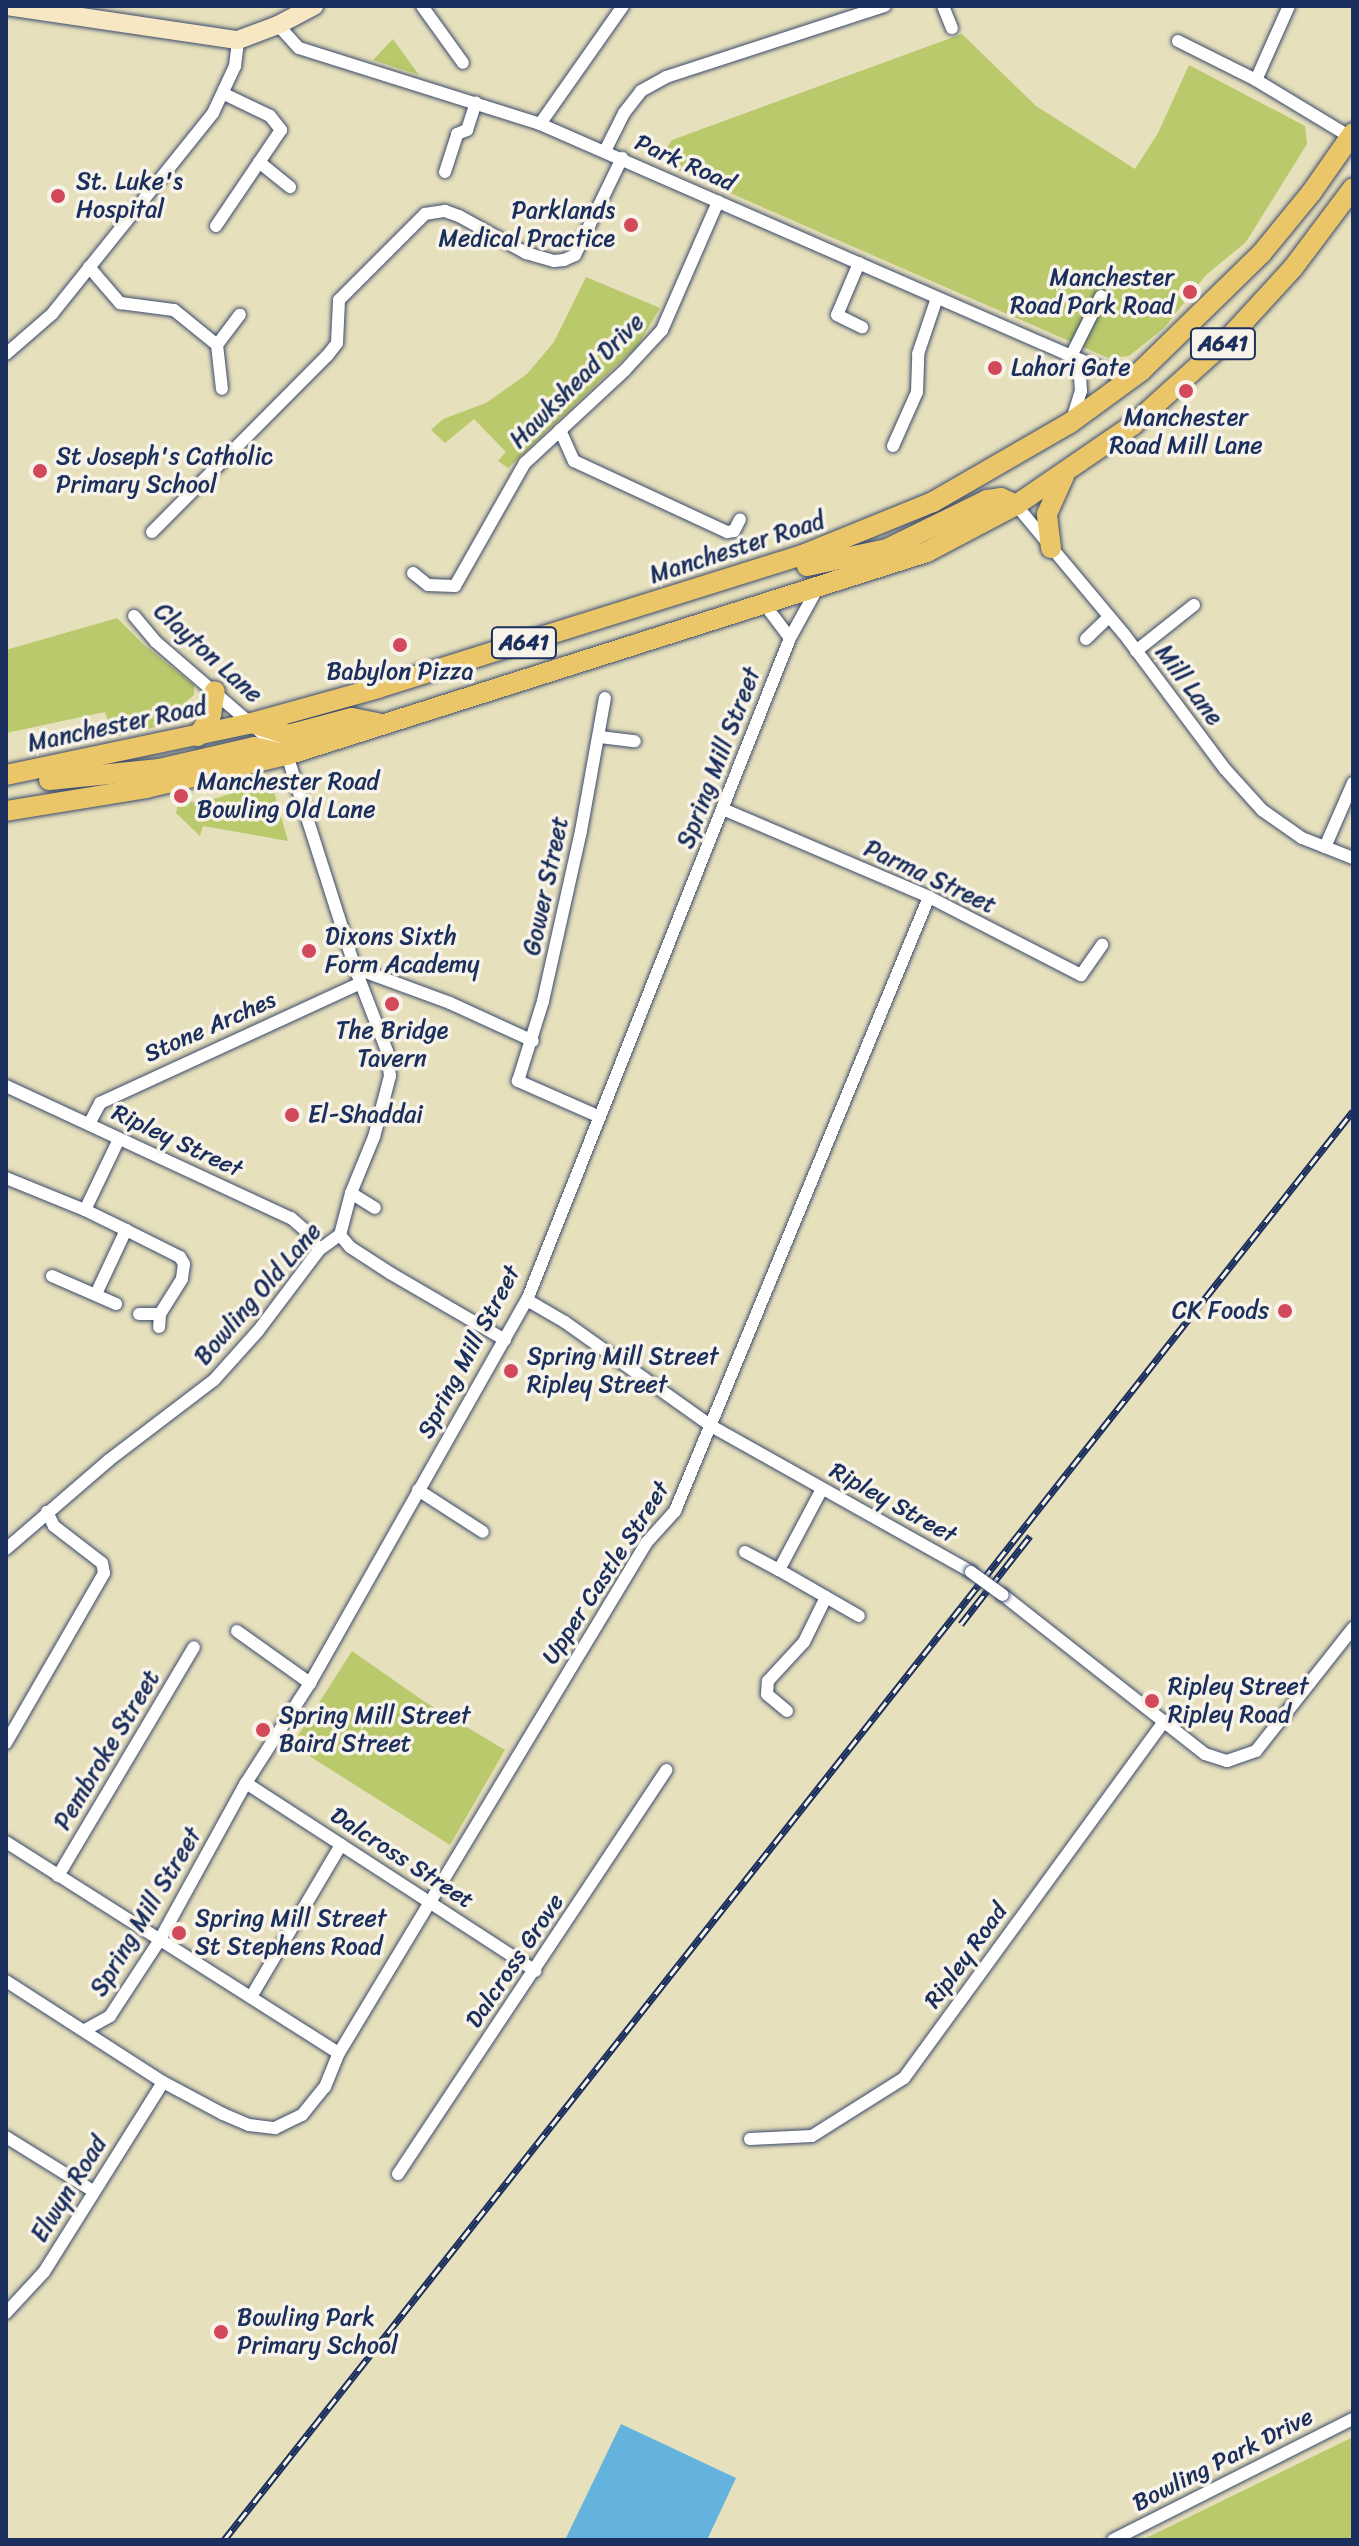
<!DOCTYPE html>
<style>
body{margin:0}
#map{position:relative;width:1359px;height:2546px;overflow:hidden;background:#e7e0bc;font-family:Sriracha,sans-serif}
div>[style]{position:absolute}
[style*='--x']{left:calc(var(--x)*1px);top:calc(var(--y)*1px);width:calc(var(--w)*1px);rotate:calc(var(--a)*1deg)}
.green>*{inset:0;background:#b9c96b}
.water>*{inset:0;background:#64b3de}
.roads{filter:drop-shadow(0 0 2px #3a4a6c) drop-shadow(0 0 2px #3a4a6c)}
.street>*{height:12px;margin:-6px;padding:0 6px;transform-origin:6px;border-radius:6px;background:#fff}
.secondary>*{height:18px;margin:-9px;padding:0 9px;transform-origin:9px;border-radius:9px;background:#f7e8c3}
.primary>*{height:20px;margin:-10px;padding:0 10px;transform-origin:10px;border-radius:10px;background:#ebc669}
.rail>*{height:7px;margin-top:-3.5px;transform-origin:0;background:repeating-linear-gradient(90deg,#f7f3e8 0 12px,#1b2f5e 0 24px);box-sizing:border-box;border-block:2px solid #1b2f5e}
.bridges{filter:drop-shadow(0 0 2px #3a4a6c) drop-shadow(0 0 2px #3a4a6c)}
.street-bridge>*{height:12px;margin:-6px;padding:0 6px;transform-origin:6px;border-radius:6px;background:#fff}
.dots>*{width:22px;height:22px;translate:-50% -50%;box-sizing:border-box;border:4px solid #f7f3e8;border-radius:50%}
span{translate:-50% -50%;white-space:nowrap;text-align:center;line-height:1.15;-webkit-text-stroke:7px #f7f3e8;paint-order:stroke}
.shield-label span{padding:2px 6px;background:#f7f3e8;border:2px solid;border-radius:6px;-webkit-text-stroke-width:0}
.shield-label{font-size:22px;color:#1b2f5e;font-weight:700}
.street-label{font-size:24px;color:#1b2f5e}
.poi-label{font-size:24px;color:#1b2f5e}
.left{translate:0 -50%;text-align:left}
.right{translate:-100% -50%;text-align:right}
.frame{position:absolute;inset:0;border:8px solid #1b2f5e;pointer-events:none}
</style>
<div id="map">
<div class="green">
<i style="clip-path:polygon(962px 34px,1036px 106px,1135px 169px,1158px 133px,1189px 65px,1305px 126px,1307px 144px,1246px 242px,1206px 275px,1164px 328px,1129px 356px,1108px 358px,666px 165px,662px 154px,672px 140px)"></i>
<i style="clip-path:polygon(393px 39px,419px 75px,373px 60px)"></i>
<i style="clip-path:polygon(586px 277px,660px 308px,638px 345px,508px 468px,498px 461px,506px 452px,474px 419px,445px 443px,431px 430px,443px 419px,486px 403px,527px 374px,554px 342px)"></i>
<i style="clip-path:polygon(117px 618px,143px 644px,194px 685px,194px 695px,186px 702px,189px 719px,114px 737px,105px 712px,6px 733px,6px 650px)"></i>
<i style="clip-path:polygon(267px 783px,273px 788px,288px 841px,203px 826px,200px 836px,176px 813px,179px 799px,200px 803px)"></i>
<i style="clip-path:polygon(352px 1651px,425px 1702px,505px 1750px,450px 1845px,292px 1745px)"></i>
<i style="clip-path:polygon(1353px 2437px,1353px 2540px,1142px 2540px)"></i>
</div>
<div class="water">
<i style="clip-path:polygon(621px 2424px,736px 2478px,707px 2540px,565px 2540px)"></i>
</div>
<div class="roads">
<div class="street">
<i style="--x:422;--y:6;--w:70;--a:54.3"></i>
<i style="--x:943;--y:6;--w:24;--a:68"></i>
<i style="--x:278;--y:25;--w:31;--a:48"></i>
<i style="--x:299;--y:48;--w:253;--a:17.5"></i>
<i style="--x:540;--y:124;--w:579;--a:23.6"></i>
<i style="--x:1071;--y:356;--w:67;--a:-63.4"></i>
<i style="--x:1178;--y:41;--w:87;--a:26.6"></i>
<i style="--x:1256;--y:80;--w:110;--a:31.2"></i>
<i style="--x:1256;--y:80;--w:81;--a:-66"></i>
<i style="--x:540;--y:124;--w:144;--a:-54.9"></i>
<i style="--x:605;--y:151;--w:42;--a:-63.4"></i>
<i style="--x:624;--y:113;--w:28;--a:-52"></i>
<i style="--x:641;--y:91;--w:29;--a:-29"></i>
<i style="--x:666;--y:77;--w:230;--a:-18"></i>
<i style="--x:259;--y:162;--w:40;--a:39"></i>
<i style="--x:445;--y:172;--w:40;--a:-72"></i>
<i style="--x:457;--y:134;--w:11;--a:-22"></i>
<i style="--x:467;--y:130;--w:29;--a:-72"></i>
<i style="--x:216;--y:226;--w:116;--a:-55.9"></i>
<i style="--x:281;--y:130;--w:18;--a:-128"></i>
<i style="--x:270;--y:116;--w:51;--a:-154.4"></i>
<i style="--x:859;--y:263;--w:56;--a:112.9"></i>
<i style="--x:837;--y:315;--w:28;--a:26"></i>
<i style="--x:89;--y:267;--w:48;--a:49.3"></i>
<i style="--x:120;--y:303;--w:54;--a:7.4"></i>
<i style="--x:174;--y:310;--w:55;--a:39.1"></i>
<i style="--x:217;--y:345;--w:44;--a:83.5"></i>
<i style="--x:217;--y:345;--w:38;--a:-53"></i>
<i style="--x:6;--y:354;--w:61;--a:-41"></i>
<i style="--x:52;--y:314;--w:258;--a:-51.3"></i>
<i style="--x:213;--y:113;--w:52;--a:-64.9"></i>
<i style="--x:235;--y:66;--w:26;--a:-83"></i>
<i style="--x:1072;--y:420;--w:30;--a:-73"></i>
<i style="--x:1081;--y:391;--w:15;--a:-94"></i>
<i style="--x:1080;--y:376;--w:22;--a:-114"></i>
<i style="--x:1071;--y:356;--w:43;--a:21.8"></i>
<i style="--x:1111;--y:372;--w:26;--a:-2"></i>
<i style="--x:560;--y:430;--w:34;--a:66"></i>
<i style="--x:574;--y:461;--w:169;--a:24.9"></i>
<i style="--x:727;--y:532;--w:7;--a:-8"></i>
<i style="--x:734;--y:531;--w:13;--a:-63"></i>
<i style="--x:893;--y:446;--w:59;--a:-66"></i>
<i style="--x:917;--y:392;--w:38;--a:-88"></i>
<i style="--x:918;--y:354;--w:59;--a:-71.3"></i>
<i style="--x:1016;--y:505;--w:168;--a:50.1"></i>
<i style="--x:1124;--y:634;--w:169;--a:53.2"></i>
<i style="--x:1225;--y:769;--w:55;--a:47.9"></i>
<i style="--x:1262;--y:810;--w:49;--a:35"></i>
<i style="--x:1302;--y:838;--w:55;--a:21.4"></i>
<i style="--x:152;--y:532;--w:248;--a:-45.2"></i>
<i style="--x:327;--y:356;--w:16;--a:-52"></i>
<i style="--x:337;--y:343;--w:43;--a:-87.3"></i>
<i style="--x:339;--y:300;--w:122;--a:-45"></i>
<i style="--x:425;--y:214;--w:20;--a:-9"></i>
<i style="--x:445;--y:211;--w:15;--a:20"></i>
<i style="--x:459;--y:216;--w:77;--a:28.9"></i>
<i style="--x:526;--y:253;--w:29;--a:16"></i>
<i style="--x:554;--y:261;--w:10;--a:-6"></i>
<i style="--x:564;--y:260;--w:12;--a:-24"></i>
<i style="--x:575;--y:255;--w:108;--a:-64.1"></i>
<i style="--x:413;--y:573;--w:19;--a:39"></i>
<i style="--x:428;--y:585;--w:27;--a:2"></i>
<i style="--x:455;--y:586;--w:142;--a:-60.4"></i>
<i style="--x:525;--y:463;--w:137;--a:-42.9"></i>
<i style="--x:625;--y:370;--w:54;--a:-47.2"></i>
<i style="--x:662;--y:330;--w:140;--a:-66.4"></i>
<i style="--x:765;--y:605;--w:41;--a:52.9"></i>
<i style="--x:790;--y:638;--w:56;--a:-61.1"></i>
<i style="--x:1086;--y:639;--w:32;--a:-44"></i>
<i style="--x:1136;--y:651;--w:74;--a:-38.4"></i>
<i style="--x:600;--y:737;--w:35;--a:7"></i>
<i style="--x:723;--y:809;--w:224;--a:23.1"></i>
<i style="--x:929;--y:897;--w:171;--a:27.2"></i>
<i style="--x:1081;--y:975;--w:37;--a:-55"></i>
<i style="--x:1325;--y:847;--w:70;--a:-66.4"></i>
<i style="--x:355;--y:968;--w:101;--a:20.2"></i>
<i style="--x:450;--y:1003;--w:91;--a:24.6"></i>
<i style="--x:6;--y:1086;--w:314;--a:24.9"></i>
<i style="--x:291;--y:1218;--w:23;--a:41"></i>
<i style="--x:308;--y:1233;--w:20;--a:57"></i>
<i style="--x:600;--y:1117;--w:90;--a:-156.3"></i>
<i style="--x:518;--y:1081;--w:84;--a:-72.6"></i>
<i style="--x:543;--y:1001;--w:174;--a:-77.4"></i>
<i style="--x:581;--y:831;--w:135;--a:-79.8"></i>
<i style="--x:89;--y:1124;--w:24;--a:-62"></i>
<i style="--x:100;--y:1103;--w:287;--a:-24.7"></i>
<i style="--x:6;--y:1178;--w:85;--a:22.1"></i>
<i style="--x:351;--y:1193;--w:28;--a:32"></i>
<i style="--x:126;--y:1230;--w:60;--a:26.6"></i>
<i style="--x:180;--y:1257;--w:8;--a:60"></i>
<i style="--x:184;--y:1264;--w:15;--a:98"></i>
<i style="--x:182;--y:1279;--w:41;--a:122.2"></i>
<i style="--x:160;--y:1314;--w:13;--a:94"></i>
<i style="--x:340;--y:1235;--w:16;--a:50"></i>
<i style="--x:350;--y:1247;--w:48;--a:33"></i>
<i style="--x:390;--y:1273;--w:133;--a:30.2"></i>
<i style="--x:52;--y:1276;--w:70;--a:23.6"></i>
<i style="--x:96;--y:1294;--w:71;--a:-64.9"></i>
<i style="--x:126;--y:1230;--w:46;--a:-154"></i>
<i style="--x:85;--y:1210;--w:79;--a:-64.4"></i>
<i style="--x:527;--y:1300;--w:44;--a:30.1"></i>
<i style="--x:565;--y:1322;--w:181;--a:35.4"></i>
<i style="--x:713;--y:1427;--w:296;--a:29.3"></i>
<i style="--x:139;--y:1314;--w:21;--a:0"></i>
<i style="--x:822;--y:1489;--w:92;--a:118"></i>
<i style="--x:779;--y:1570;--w:92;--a:29.9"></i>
<i style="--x:418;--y:1490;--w:77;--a:32.9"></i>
<i style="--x:6;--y:1549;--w:136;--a:-40.8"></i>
<i style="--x:109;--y:1460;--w:132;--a:-37.3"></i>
<i style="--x:214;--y:1380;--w:66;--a:-48.1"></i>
<i style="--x:258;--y:1331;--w:101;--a:-53"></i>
<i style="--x:319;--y:1250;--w:26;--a:-36"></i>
<i style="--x:340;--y:1235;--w:43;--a:-75.3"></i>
<i style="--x:351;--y:1193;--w:61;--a:-67.7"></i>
<i style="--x:374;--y:1137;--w:63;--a:-75.3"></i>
<i style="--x:390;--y:1076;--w:25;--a:-97"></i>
<i style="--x:387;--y:1051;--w:89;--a:-111.1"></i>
<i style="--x:355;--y:968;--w:224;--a:-107.7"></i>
<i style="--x:287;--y:755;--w:173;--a:-139.2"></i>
<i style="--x:156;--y:642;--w:34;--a:-130"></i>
<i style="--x:745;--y:1552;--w:38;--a:28"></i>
<i style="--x:1003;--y:1595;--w:257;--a:38.2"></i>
<i style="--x:1205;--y:1754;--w:23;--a:18"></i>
<i style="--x:1227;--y:1761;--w:31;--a:-19"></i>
<i style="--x:1256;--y:1751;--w:157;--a:-51.7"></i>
<i style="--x:237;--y:1631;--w:90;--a:35.5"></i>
<i style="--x:787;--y:1711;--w:26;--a:-140"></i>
<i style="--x:767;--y:1694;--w:13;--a:-86"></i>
<i style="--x:768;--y:1681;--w:53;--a:-47.3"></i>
<i style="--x:804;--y:1642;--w:50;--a:-63.9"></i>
<i style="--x:6;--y:1743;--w:196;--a:-60"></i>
<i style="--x:104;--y:1573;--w:10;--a:-101"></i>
<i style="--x:102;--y:1563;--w:61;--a:-142.4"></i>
<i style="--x:54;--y:1526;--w:16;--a:-117"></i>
<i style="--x:246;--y:1783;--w:345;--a:33"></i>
<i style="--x:6;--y:1842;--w:394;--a:32.4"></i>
<i style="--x:58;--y:1876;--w:266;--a:-59.3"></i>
<i style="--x:6;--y:1981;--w:187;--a:32.8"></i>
<i style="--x:163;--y:2082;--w:68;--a:28.1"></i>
<i style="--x:223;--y:2114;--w:28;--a:23"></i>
<i style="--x:249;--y:2125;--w:26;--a:7"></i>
<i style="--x:275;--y:2128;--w:30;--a:-26"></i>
<i style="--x:302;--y:2115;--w:36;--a:-51"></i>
<i style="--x:325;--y:2087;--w:37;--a:-68"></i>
<i style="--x:339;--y:2053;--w:597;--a:-58.92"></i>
<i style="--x:647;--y:1542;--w:42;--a:-47.9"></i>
<i style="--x:675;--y:1511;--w:664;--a:-67.53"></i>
<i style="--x:251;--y:1997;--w:177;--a:-59.4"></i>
<i style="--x:85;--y:2030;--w:29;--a:-29"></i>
<i style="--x:110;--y:2016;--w:90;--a:-56.8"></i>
<i style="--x:159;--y:1941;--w:180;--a:-61.2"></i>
<i style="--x:246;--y:1783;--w:119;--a:-57.4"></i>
<i style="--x:310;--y:1683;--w:440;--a:-60.5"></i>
<i style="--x:527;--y:1300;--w:712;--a:-68.33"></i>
<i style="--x:6;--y:2137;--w:102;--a:31.8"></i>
<i style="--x:750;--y:2139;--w:62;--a:-2.8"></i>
<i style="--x:812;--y:2136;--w:109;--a:-32.2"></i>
<i style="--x:904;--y:2078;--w:442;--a:-53.9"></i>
<i style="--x:398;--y:2174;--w:485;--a:-56.4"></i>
<i style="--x:6;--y:2313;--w:56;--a:-47.2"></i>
<i style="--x:44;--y:2272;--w:224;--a:-57.9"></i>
<i style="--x:1113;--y:2540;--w:269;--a:-26.8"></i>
</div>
<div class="secondary">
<i style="--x:7;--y:6;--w:233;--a:8.4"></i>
<i style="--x:238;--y:40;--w:43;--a:-20.6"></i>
<i style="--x:278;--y:25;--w:41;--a:-27.8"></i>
</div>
<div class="primary">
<i style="--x:1051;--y:548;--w:34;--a:-97"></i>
<i style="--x:1047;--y:514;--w:42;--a:-65.9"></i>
<i style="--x:807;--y:566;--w:82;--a:-12"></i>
<i style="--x:887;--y:549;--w:111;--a:-26.1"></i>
<i style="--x:987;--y:500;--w:14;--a:-8"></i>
<i style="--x:1001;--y:498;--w:17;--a:25"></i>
<i style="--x:252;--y:723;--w:38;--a:18"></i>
<i style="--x:288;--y:735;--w:66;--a:-14.9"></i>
<i style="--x:352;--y:718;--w:26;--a:11"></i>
<i style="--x:198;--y:736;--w:25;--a:-58"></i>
<i style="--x:211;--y:715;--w:24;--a:-81"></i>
<i style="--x:6;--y:775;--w:251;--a:-11.9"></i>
<i style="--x:252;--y:723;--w:131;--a:-15.5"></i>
<i style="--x:378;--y:688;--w:448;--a:-17.4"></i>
<i style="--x:805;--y:554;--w:138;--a:-22.1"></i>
<i style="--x:933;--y:502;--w:158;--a:-30"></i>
<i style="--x:1070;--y:423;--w:88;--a:-36.2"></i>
<i style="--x:1141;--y:371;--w:168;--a:-44.3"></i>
<i style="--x:1261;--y:254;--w:79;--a:-50.7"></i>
<i style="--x:1311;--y:193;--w:73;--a:-55"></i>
<i style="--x:49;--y:780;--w:111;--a:-5.7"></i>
<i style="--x:159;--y:769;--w:98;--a:-13"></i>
<i style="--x:254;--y:747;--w:32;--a:13"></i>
<i style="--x:6;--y:811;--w:142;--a:-9.3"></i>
<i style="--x:146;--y:788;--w:145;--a:-13.2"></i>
<i style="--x:287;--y:755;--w:671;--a:-17.6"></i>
<i style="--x:927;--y:552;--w:101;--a:-27.8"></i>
<i style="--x:1016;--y:505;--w:142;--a:-34.4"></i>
<i style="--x:1133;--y:425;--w:127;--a:-42.1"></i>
<i style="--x:1227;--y:340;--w:98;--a:-47.5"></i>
<i style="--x:1293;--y:268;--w:100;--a:-53.1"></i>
</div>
</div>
<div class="rail">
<i style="--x:961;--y:1624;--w:112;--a:-51.9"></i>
<i style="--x:224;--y:2540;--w:1821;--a:-51.69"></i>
</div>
<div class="bridges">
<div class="street-bridge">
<i style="--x:971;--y:1572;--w:39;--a:36"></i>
</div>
</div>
<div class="dots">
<i style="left:58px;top:196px;background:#d1495b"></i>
<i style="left:631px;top:225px;background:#d1495b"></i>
<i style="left:1190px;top:292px;background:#d1495b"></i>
<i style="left:995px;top:368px;background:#d1495b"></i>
<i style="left:1186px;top:391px;background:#d1495b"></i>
<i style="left:40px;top:471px;background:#d1495b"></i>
<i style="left:400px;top:645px;background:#d1495b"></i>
<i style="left:181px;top:796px;background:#d1495b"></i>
<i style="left:309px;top:951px;background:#d1495b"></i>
<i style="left:392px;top:1004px;background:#d1495b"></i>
<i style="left:292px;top:1115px;background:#d1495b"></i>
<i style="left:1285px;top:1311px;background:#d1495b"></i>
<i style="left:511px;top:1371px;background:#d1495b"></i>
<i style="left:1152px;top:1701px;background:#d1495b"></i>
<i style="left:263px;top:1730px;background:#d1495b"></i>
<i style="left:179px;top:1933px;background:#d1495b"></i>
<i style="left:221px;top:2332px;background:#d1495b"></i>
</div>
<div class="shield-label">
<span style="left:1223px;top:344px">A641</span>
<span style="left:524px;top:643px">A641</span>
</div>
<div class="street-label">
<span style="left:685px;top:163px;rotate:24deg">Park Road</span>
<span style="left:577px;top:381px;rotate:-45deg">Hawkshead Drive</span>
<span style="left:737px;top:548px;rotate:-18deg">Manchester Road</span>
<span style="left:208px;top:653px;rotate:42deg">Clayton Lane</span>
<span style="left:1189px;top:685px;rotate:53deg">Mill Lane</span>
<span style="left:117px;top:725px;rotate:-12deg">Manchester Road</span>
<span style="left:719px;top:758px;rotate:-69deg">Spring Mill Street</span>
<span style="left:930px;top:877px;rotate:25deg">Parma Street</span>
<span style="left:546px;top:886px;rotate:-78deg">Gower Street</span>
<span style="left:210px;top:1027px;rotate:-24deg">Stone Arches</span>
<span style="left:177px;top:1141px;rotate:25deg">Ripley Street</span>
<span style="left:258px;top:1294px;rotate:-49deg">Bowling Old Lane</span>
<span style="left:469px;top:1352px;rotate:-62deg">Spring Mill Street</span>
<span style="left:893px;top:1503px;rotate:29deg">Ripley Street</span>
<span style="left:606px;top:1573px;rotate:-57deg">Upper Castle Street</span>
<span style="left:107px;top:1750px;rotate:-59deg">Pembroke Street</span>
<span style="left:402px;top:1858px;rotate:33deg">Dalcross Street</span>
<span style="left:146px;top:1912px;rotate:-59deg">Spring Mill Street</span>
<span style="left:966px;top:1956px;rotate:-54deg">Ripley Road</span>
<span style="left:515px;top:1961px;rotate:-56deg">Dalcross Grove</span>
<span style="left:69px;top:2189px;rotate:-58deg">Elwyn Road</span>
<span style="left:1223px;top:2460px;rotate:-27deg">Bowling Park Drive</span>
</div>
<div class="poi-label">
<span class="left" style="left:76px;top:196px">St. Luke's<br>Hospital</span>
<span class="right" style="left:615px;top:225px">Parklands<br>Medical Practice</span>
<span class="right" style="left:1174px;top:292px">Manchester<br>Road Park Road</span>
<span class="left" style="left:1011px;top:368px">Lahori Gate</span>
<span style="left:1186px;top:432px">Manchester<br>Road Mill Lane</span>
<span class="left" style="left:56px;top:471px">St Joseph's Catholic<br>Primary School</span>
<span style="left:400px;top:672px">Babylon Pizza</span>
<span class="left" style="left:197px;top:796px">Manchester Road<br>Bowling Old Lane</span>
<span class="left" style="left:325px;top:951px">Dixons Sixth<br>Form Academy</span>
<span style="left:392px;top:1045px">The Bridge<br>Tavern</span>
<span class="left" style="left:308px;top:1115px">El-Shaddai</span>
<span class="right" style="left:1269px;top:1311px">CK Foods</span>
<span class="left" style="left:527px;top:1371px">Spring Mill Street<br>Ripley Street</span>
<span class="left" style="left:1168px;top:1701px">Ripley Street<br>Ripley Road</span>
<span class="left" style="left:279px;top:1730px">Spring Mill Street<br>Baird Street</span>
<span class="left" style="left:195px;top:1933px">Spring Mill Street<br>St Stephens Road</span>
<span class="left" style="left:237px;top:2332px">Bowling Park<br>Primary School</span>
</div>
<div class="frame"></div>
</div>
